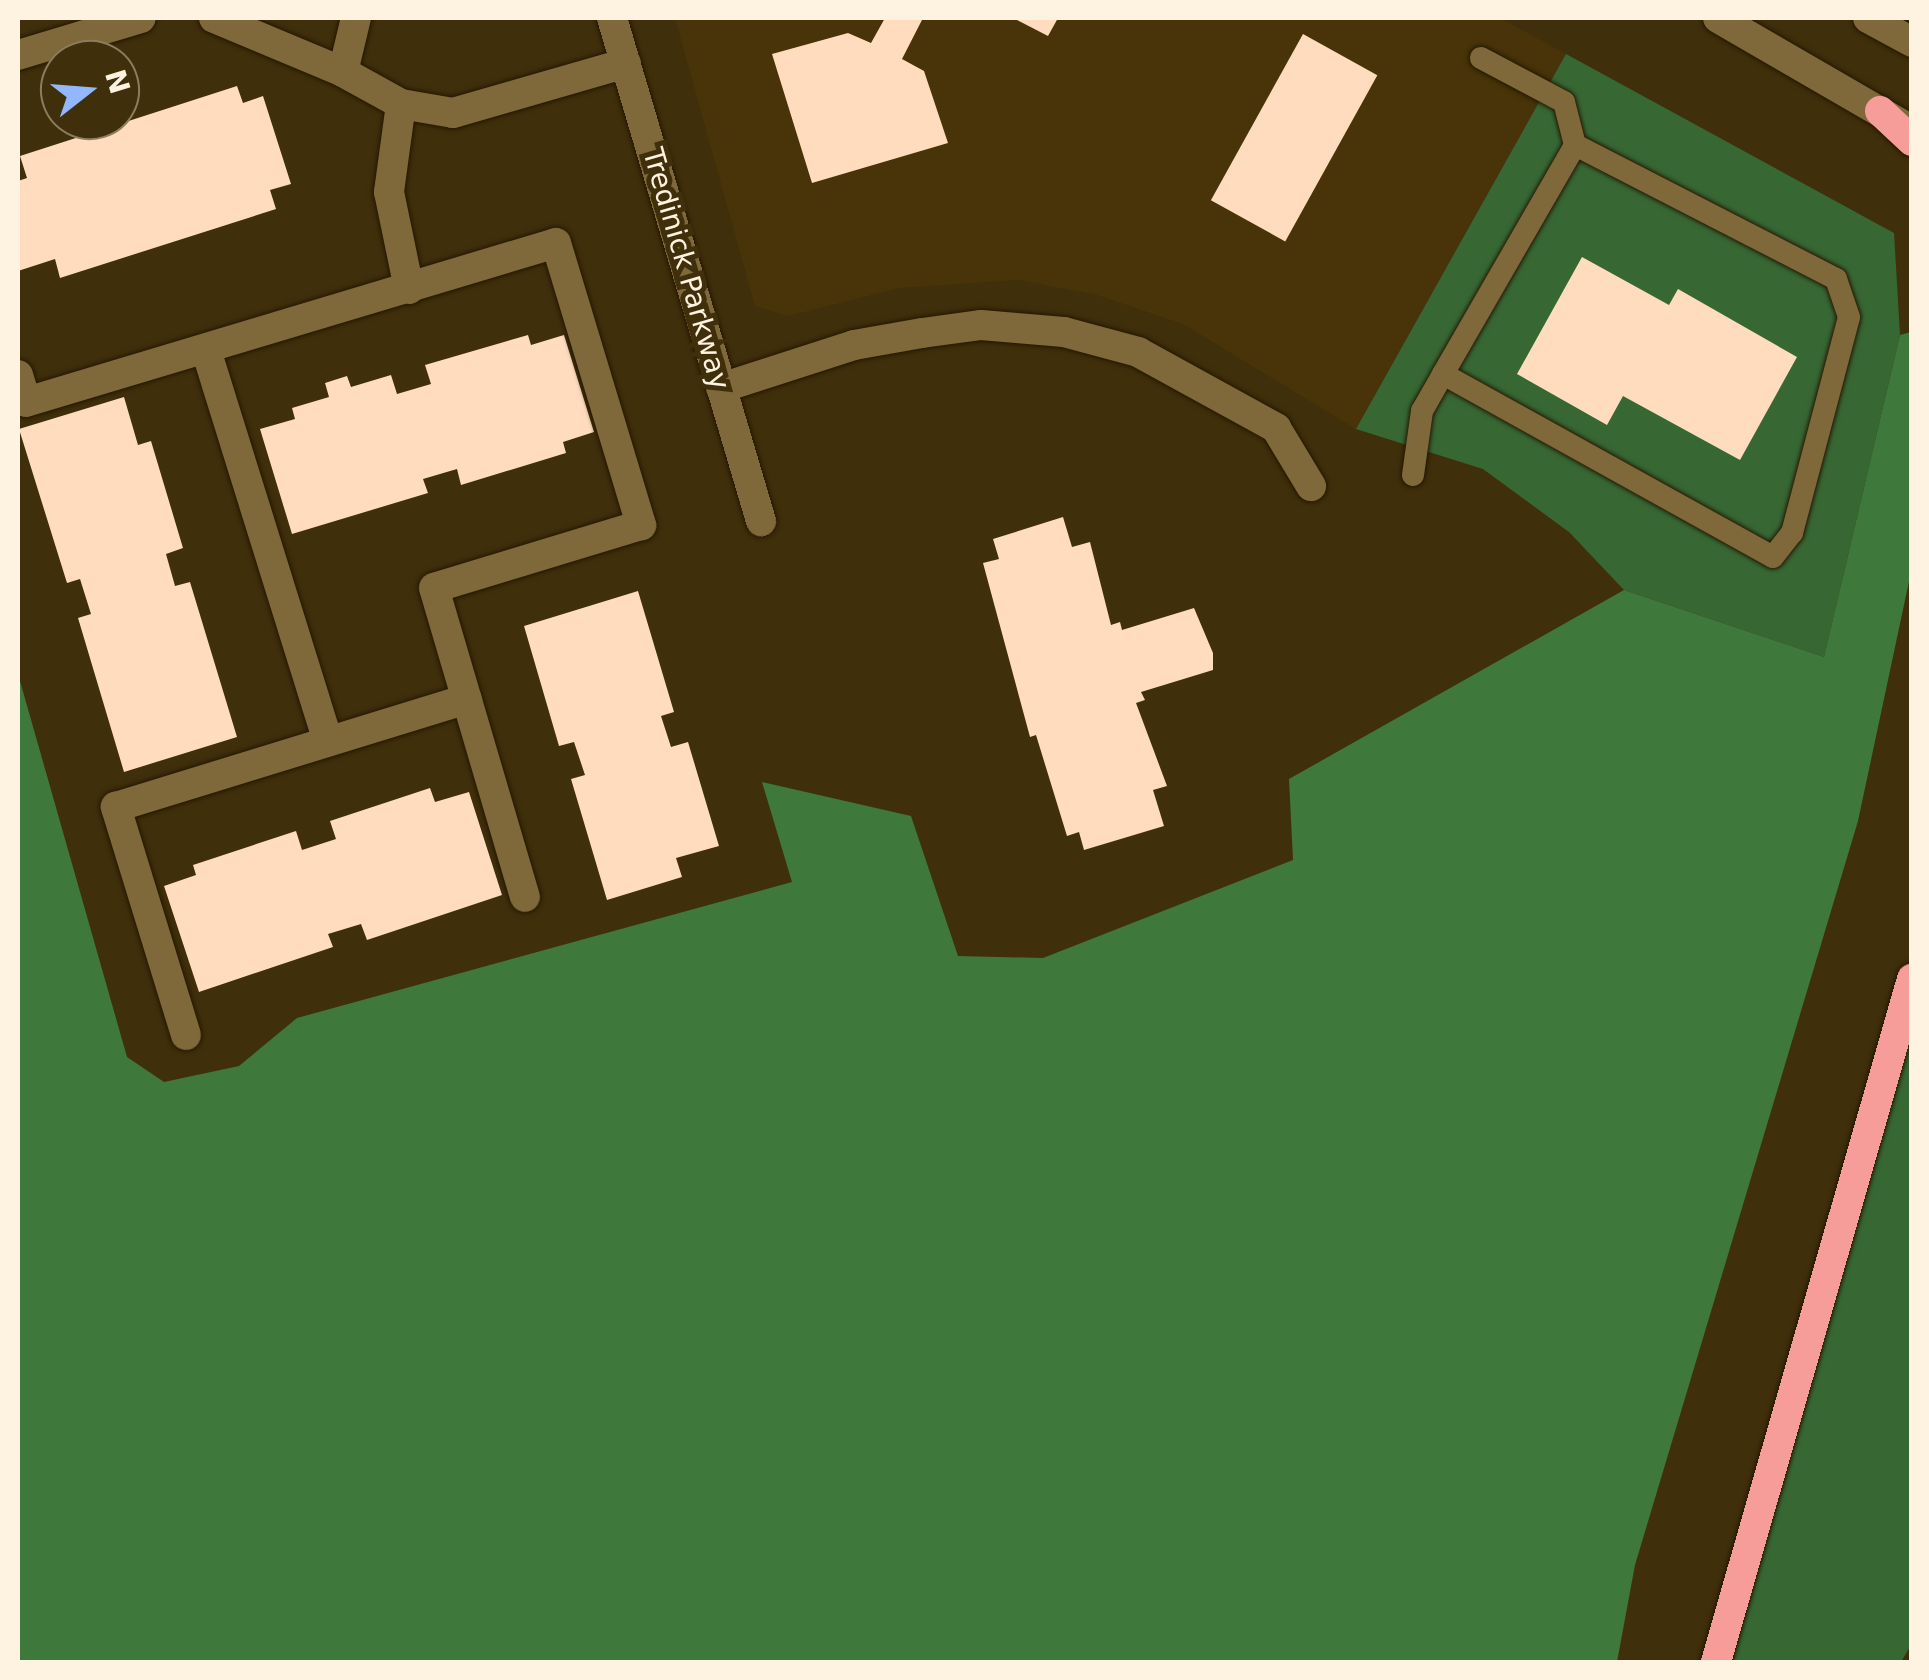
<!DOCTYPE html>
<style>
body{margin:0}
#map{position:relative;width:1929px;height:1680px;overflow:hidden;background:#402f0b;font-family:"DejaVu Sans",sans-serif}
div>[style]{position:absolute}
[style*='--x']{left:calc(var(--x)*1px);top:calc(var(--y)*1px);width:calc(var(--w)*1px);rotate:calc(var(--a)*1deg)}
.built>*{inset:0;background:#483408}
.green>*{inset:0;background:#376834}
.forest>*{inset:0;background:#3f783b}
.building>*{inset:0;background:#ffdcbe;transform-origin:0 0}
.roads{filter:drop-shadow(0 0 2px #241802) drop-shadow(0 0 2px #241802)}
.lane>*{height:22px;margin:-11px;padding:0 11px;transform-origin:11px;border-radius:11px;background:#7f683a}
.street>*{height:30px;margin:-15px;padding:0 15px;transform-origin:15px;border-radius:15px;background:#7f683a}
.secondary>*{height:30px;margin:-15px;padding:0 15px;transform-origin:15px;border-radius:15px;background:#7f683a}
.highway>*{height:30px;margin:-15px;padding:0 15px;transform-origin:15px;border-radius:15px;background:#f79d99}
span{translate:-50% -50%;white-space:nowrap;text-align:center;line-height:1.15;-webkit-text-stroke:10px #402f0b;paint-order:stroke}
.street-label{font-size:28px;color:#fef3e0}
.frame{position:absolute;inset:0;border:20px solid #fef3e0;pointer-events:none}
.north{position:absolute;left:40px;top:40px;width:100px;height:100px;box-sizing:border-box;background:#402f0b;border:2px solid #8c7d60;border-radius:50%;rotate:73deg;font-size:28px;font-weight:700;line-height:40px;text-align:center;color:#fef3e0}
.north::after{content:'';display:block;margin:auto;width:35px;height:45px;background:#92b7fd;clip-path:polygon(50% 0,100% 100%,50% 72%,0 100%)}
</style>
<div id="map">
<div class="built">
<i style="clip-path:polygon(675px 18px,1500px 18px,1566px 54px,1356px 429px,1183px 324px,1097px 295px,1019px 280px,899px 288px,788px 316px,755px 306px)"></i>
</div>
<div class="green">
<i style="clip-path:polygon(1566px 54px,1894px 233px,1900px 335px,1824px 657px,1624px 590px,1569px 532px,1483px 469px,1356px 429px)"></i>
<i style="clip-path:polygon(1911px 1032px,1911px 1645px,1901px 1662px,1732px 1662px)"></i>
</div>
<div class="forest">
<i style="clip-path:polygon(1911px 332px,1911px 572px,1858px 821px,1635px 1565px,1617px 1662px,18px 1662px,18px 674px,127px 1057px,164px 1082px,239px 1066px,297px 1018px,792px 882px,762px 782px,911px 816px,958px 956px,1043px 958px,1293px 860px,1289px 779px,1624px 590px,1824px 657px,1900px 335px)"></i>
</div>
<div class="building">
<i style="clip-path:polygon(885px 18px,923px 18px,902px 59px,924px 71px,948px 143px,812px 183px,772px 54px,848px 33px,871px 43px)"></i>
<i style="clip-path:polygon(1013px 18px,1058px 18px,1048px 36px)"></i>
<i style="left:1303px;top:34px;width:85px;height:190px;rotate:29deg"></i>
<i style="clip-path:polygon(237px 86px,243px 103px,263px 96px,291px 184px,270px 190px,276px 209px,60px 278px,55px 259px,18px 271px,18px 181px,27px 178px,20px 156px)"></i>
<i style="clip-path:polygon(1582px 257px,1669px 305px,1678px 289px,1797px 357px,1740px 460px,1623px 396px,1607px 425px,1517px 374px)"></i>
<i style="clip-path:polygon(528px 335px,531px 345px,564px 335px,594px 432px,563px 442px,566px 453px,461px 485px,457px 469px,423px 479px,428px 493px,292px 534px,260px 429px,295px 419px,292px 408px,329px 397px,325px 383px,347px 376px,351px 387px,391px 375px,397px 394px,431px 384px,425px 365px)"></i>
<i style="clip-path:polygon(124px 397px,138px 445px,151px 441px,183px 548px,166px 554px,175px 586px,190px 582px,237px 737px,124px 772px,78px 618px,91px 614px,80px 579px,67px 583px,19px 429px)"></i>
<i style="clip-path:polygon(1063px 517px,1072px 547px,1090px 542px,1111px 625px,1120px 622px,1122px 630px,1194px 608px,1213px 653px,1213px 670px,1141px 692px,1145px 700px,1136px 703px,1167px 786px,1153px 790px,1164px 826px,1084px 850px,1079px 832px,1067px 836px,1036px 735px,1030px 737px,983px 563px,999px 559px,993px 539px)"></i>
<i style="clip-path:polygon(638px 591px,674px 712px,661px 716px,671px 747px,688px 742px,719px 846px,676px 858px,682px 877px,607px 900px,571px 779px,585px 775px,574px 742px,559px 746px,524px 626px)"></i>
<i style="clip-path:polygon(430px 788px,435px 802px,469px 792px,502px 895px,367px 940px,361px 924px,328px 934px,333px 947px,199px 992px,164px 886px,196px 875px,193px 865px,296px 831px,302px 850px,336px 839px,330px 821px)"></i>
</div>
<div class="roads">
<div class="lane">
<i style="--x:1443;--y:374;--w:264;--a:-60"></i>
<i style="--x:1413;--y:475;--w:65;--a:-82"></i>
<i style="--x:1422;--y:411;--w:43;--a:-60.4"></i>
<i style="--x:1443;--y:374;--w:377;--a:29"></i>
<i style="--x:1773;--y:557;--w:31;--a:-52"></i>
<i style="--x:1792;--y:533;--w:223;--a:-75.2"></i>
<i style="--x:1849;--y:317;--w:40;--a:-108.9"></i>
<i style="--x:1836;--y:279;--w:293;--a:-152.8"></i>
<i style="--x:1575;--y:145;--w:44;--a:-104.3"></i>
<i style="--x:1564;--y:102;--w:94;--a:-152.1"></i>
</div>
<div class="street">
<i style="--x:214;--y:18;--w:140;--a:22.7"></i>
<i style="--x:343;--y:72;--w:56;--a:-76.5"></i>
<i style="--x:612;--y:18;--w:525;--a:73.5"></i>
<i style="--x:18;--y:55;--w:128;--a:-16.7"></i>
<i style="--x:343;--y:72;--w:66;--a:28.9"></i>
<i style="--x:401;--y:104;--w:53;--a:9.8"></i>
<i style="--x:453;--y:113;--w:180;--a:-16.1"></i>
<i style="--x:401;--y:104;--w:89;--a:97.8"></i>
<i style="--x:389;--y:192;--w:99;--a:78.3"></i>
<i style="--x:207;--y:353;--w:406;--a:72.7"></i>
<i style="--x:18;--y:375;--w:28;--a:73"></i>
<i style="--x:26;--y:402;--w:553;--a:-16.7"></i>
<i style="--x:556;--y:243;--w:295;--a:73.2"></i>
<i style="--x:641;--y:525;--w:216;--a:163.1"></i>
<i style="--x:434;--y:588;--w:322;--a:73.6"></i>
<i style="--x:721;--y:388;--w:140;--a:-17.9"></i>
<i style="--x:854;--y:345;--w:69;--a:-10"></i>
<i style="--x:922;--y:333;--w:60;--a:-7.7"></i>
<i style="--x:981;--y:325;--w:83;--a:4.8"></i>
<i style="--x:1064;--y:332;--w:77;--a:15.1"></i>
<i style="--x:1138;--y:352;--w:158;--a:28.8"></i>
<i style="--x:1276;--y:428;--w:68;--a:58.9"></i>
<i style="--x:186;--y:1035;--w:239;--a:-107.1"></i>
<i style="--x:116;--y:807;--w:367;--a:-17.1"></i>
</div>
<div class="secondary">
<i style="--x:1718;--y:18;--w:211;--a:30.1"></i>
<i style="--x:1868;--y:18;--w:50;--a:28.6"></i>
</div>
<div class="highway">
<i style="--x:1880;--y:111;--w:44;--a:43.2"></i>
<i style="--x:1716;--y:1662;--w:711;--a:-73.99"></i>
</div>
</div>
<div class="street-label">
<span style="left:686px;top:269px;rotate:74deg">Tredinick Parkway</span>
</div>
<div class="frame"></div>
<div class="north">N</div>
</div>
